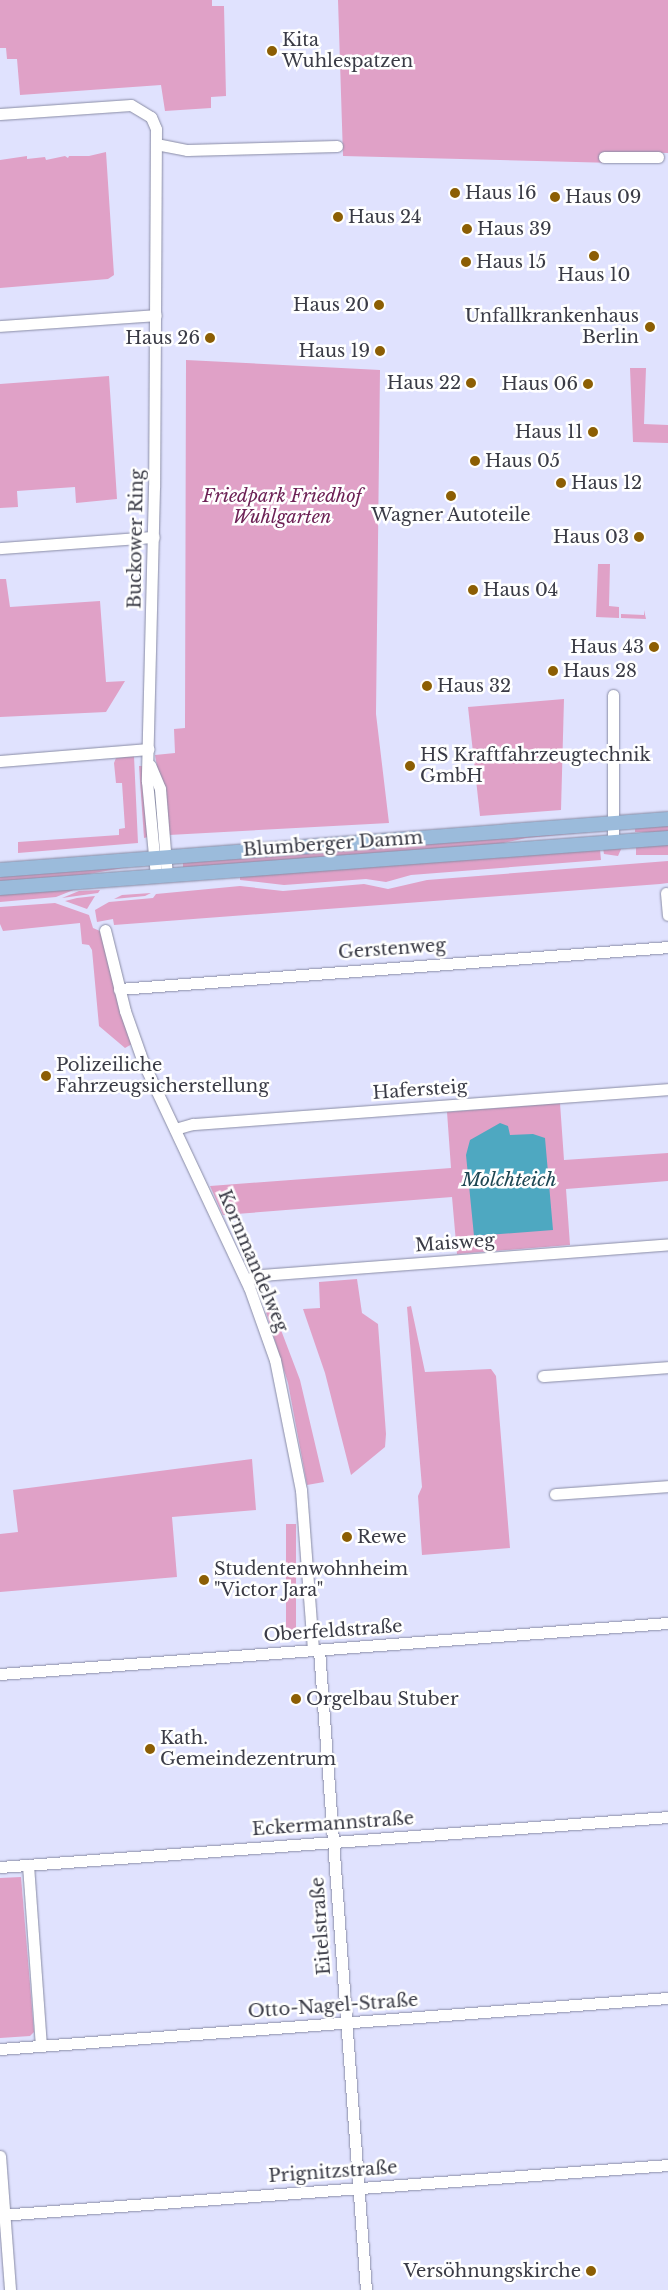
<!DOCTYPE html>
<meta charset="utf-8">
<style>
body{margin:0}
#map{position:relative;width:668px;height:2290px;overflow:hidden;background:#e0e2fe;font-family:"Libre Baskerville",serif}
div>[style]{position:absolute}
[style*='--x']{left:calc(var(--x)*1px);top:calc(var(--y)*1px);width:calc(var(--w)*1px);rotate:calc(var(--a)*1deg)}
.green>*{inset:0;background:#e0a1c7;transform-origin:0 0}
.water>*{inset:0;background:#4ea8c1}
.roads{filter:drop-shadow(0 0 1px #898ca5) drop-shadow(0 0 1px #898ca5)}
.minor>*{height:11px;margin:-5.5px;padding:0 5.5px;transform-origin:5.5px;border-radius:5.5px;background:#fff}
.major>*{height:14px;margin:-7px;padding:0 7px;transform-origin:7px;border-radius:7px;background:#9bbbdb}
.dots>*{width:14px;height:14px;translate:-50% -50%;box-sizing:border-box;border:2px solid #fff;border-radius:50%}
span{translate:-50% -50%;white-space:nowrap;text-align:center;line-height:1.15;-webkit-text-stroke:5px #fff;paint-order:stroke}
.poi-label{font-size:18px;color:#3a3b46}
.left{translate:0 -50%;text-align:left}
.right{translate:-100% -50%;text-align:right}
.park-label{font-size:18px;color:#6d2256;font-style:italic}
.street-label{font-size:18px;color:#3a3b46}
.water-label{font-size:19px;color:#1e4652;font-style:italic}
</style>
<div id="map">
<div class="green">
<i style="clip-path:polygon(0 0,212px 0,212px 6px,224px 6px,226px 96px,211px 97px,211px 108px,165px 111px,161px 85px,20px 95px,17px 59px,7px 59px,6px 48px,0 48px)"></i>
<i style="clip-path:polygon(338px 0,668px 0,668px 153px,616px 152px,615px 163px,343px 156px)"></i>
<i style="clip-path:polygon(106px 152px,114px 275px,108px 279px,0 288px,0 160px,27px 156px,27px 159px,45px 157px,46px 160px,65px 156px,68px 158px,69px 156px,89px 156px)"></i>
<i style="clip-path:polygon(186px 360px,380px 370px,376px 714px,389px 823px,169px 835px,155px 755px,175px 753px,174px 729px,185px 728px)"></i>
<i style="clip-path:polygon(630px 368px,646px 368px,644px 424px,668px 425px,668px 443px,633px 442px)"></i>
<i style="clip-path:polygon(109px 376px,117px 499px,76px 503px,75px 487px,17px 491px,18px 507px,0 508px,0 384px)"></i>
<i style="clip-path:polygon(598px 564px,610px 564px,609px 606px,619px 607px,619px 618px,596px 617px)"></i>
<i style="clip-path:polygon(0 579px,6px 579px,10px 607px,100px 601px,106px 682px,125px 681px,106px 712px,0 717px)"></i>
<i style="clip-path:polygon(644px 610px,646px 619px,621px 618px,621px 614px,644px 615px)"></i>
<i style="clip-path:polygon(564px 699px,561px 810px,480px 816px,468px 707px)"></i>
<i style="clip-path:polygon(134px 756px,138px 843px,18px 853px,18px 842px,119px 835px,119px 829px,125px 828px,122px 783px,116px 783px,114px 763px,116px 758px)"></i>
<i style="clip-path:polygon(139px 766px,146px 766px,148px 837px,144px 838px)"></i>
<i style="left:668px;top:824px;width:8px;height:33px;rotate:90deg"></i>
<i style="clip-path:polygon(598px 831px,526px 838px,490px 846px,183px 869px,183px 861px)"></i>
<i style="left:668px;top:844px;width:11px;height:32px;rotate:90deg"></i>
<i style="clip-path:polygon(622px 847px,618px 856px,604px 854px,603px 848px)"></i>
<i style="clip-path:polygon(600px 849px,601px 860px,411px 875px,386px 882px,366px 879px,284px 885px,240px 880px,240px 876px)"></i>
<i style="clip-path:polygon(668px 861px,668px 883px,660px 884px,114px 925px,113px 919px,97px 922px,95px 910px,109px 902px,153px 898px,156px 894px,240px 886px,283px 891px,364px 884px,388px 889px,427px 880px)"></i>
<i style="clip-path:polygon(140px 865px,77px 876px,0 882px,0 876px)"></i>
<i style="clip-path:polygon(76px 889px,56px 897px,0 902px,0 893px)"></i>
<i style="clip-path:polygon(100px 890px,98px 893px,62px 898px,79px 891px)"></i>
<i style="clip-path:polygon(151px 893px,145px 896px,114px 899px,122px 895px)"></i>
<i style="clip-path:polygon(95px 896px,87px 909px,65px 901px,77px 898px)"></i>
<i style="clip-path:polygon(55px 903px,89px 915px,93px 928px,100px 931px,132px 1044px,125px 1048px,99px 1026px,92px 950px,89px 945px,82px 944px,80px 923px,3px 931px,0 924px,0 907px)"></i>
<i style="clip-path:polygon(560px 1103px,564px 1160px,668px 1153px,668px 1181px,566px 1189px,570px 1245px,457px 1254px,452px 1197px,223px 1215px,210px 1186px,451px 1168px,447px 1112px)"></i>
<i style="clip-path:polygon(357px 1279px,362px 1313px,378px 1324px,386px 1434px,385px 1447px,351px 1475px,325px 1373px,303px 1309px,320px 1308px,319px 1282px)"></i>
<i style="clip-path:polygon(411px 1306px,425px 1372px,491px 1369px,496px 1376px,510px 1548px,422px 1555px,418px 1496px,422px 1487px,407px 1307px)"></i>
<i style="clip-path:polygon(265px 1309px,273px 1309px,300px 1380px,324px 1482px,307px 1485px,288px 1383px)"></i>
<i style="clip-path:polygon(252px 1459px,256px 1510px,172px 1517px,177px 1577px,0 1592px,0 1534px,18px 1532px,13px 1490px)"></i>
<i style="left:286px;top:1524px;width:10px;height:108px"></i>
<i style="clip-path:polygon(21px 1877px,34px 2032px,30px 2036px,0 2038px,0 1878px)"></i>
</div>
<div class="water">
<i style="clip-path:polygon(500px 1123px,508px 1126px,510px 1135px,533px 1134px,545px 1138px,553px 1230px,474px 1236px,466px 1155px,470px 1140px)"></i>
</div>
<div class="roads">
<div class="minor">
<i style="--x:0;--y:114;--w:131;--a:-3.9"></i>
<i style="--x:131;--y:105;--w:23;--a:31"></i>
<i style="--x:151;--y:117;--w:13;--a:67"></i>
<i style="--x:156;--y:129;--w:358;--a:90.3"></i>
<i style="--x:154;--y:487;--w:294;--a:91.4"></i>
<i style="--x:147;--y:781;--w:96;--a:84.6"></i>
<i style="--x:156;--y:144;--w:32;--a:11"></i>
<i style="--x:187;--y:150;--w:150;--a:-1.5"></i>
<i style="--x:604;--y:157;--w:54;--a:0"></i>
<i style="--x:0;--y:326;--w:156;--a:-4"></i>
<i style="--x:0;--y:548;--w:154;--a:-4.1"></i>
<i style="--x:0;--y:761;--w:149;--a:-4.6"></i>
<i style="--x:150;--y:765;--w:26;--a:67"></i>
<i style="--x:160;--y:789;--w:87;--a:85.4"></i>
<i style="--x:613;--y:842;--w:147;--a:-90"></i>
<i style="--x:666;--y:893;--w:22;--a:85"></i>
<i style="--x:105;--y:930;--w:83;--a:76.1"></i>
<i style="--x:125;--y:1011;--w:54;--a:70.6"></i>
<i style="--x:143;--y:1062;--w:249;--a:64.8"></i>
<i style="--x:249;--y:1287;--w:77;--a:70.4"></i>
<i style="--x:275;--y:1360;--w:133;--a:78.7"></i>
<i style="--x:301;--y:1490;--w:160;--a:85.7"></i>
<i style="--x:119;--y:989;--w:551;--a:-4.37"></i>
<i style="--x:175;--y:1129;--w:19;--a:-16"></i>
<i style="--x:193;--y:1124;--w:476;--a:-4.2"></i>
<i style="--x:246;--y:1280;--w:15;--a:-20"></i>
<i style="--x:260;--y:1275;--w:409;--a:-4.3"></i>
<i style="--x:543;--y:1376;--w:125;--a:-4.1"></i>
<i style="--x:555;--y:1494;--w:113;--a:-4"></i>
<i style="--x:319;--y:1650;--w:642;--a:85.8"></i>
<i style="--x:0;--y:1674;--w:670;--a:-4.37"></i>
<i style="--x:28;--y:1865;--w:180;--a:85.9"></i>
<i style="--x:0;--y:1867;--w:670;--a:-4.28"></i>
<i style="--x:0;--y:2049;--w:670;--a:-4.37"></i>
<i style="--x:0;--y:2156;--w:134;--a:85.7"></i>
<i style="--x:0;--y:2215;--w:670;--a:-4.28"></i>
</div>
<div class="major">
<i style="--x:0;--y:870;--w:670;--a:-4.37"></i>
<i style="--x:0;--y:888;--w:670;--a:-4.28"></i>
</div>
</div>
<div class="dots">
<i style="left:272px;top:51px;background:#8c5e04"></i>
<i style="left:455px;top:193px;background:#8c5e04"></i>
<i style="left:555px;top:197px;background:#8c5e04"></i>
<i style="left:338px;top:217px;background:#8c5e04"></i>
<i style="left:467px;top:229px;background:#8c5e04"></i>
<i style="left:594px;top:256px;background:#8c5e04"></i>
<i style="left:466px;top:262px;background:#8c5e04"></i>
<i style="left:379px;top:305px;background:#8c5e04"></i>
<i style="left:650px;top:327px;background:#8c5e04"></i>
<i style="left:210px;top:338px;background:#8c5e04"></i>
<i style="left:380px;top:351px;background:#8c5e04"></i>
<i style="left:471px;top:383px;background:#8c5e04"></i>
<i style="left:588px;top:384px;background:#8c5e04"></i>
<i style="left:593px;top:432px;background:#8c5e04"></i>
<i style="left:475px;top:461px;background:#8c5e04"></i>
<i style="left:561px;top:483px;background:#8c5e04"></i>
<i style="left:451px;top:496px;background:#8c5e04"></i>
<i style="left:639px;top:537px;background:#8c5e04"></i>
<i style="left:473px;top:590px;background:#8c5e04"></i>
<i style="left:654px;top:647px;background:#8c5e04"></i>
<i style="left:553px;top:671px;background:#8c5e04"></i>
<i style="left:427px;top:686px;background:#8c5e04"></i>
<i style="left:410px;top:766px;background:#8c5e04"></i>
<i style="left:46px;top:1076px;background:#8c5e04"></i>
<i style="left:347px;top:1537px;background:#8c5e04"></i>
<i style="left:204px;top:1580px;background:#8c5e04"></i>
<i style="left:296px;top:1699px;background:#8c5e04"></i>
<i style="left:150px;top:1749px;background:#8c5e04"></i>
<i style="left:591px;top:2271px;background:#8c5e04"></i>
</div>
<div class="poi-label">
<span class="left" style="left:282px;top:51px">Kita<br>Wuhlespatzen</span>
<span class="left" style="left:465px;top:193px">Haus 16</span>
<span class="left" style="left:565px;top:197px">Haus 09</span>
<span class="left" style="left:348px;top:217px">Haus 24</span>
<span class="left" style="left:477px;top:229px">Haus 39</span>
<span class="left" style="left:476px;top:262px">Haus 15</span>
<span style="left:594px;top:275px">Haus 10</span>
<span class="right" style="left:369px;top:305px">Haus 20</span>
<span class="right" style="left:639px;top:327px">Unfallkrankenhaus<br>Berlin</span>
<span class="right" style="left:200px;top:338px">Haus 26</span>
<span class="right" style="left:370px;top:351px">Haus 19</span>
<span class="right" style="left:461px;top:383px">Haus 22</span>
<span class="right" style="left:578px;top:384px">Haus 06</span>
<span class="right" style="left:583px;top:432px">Haus 11</span>
<span class="left" style="left:485px;top:461px">Haus 05</span>
<span class="left" style="left:571px;top:483px">Haus 12</span>
<span style="left:451px;top:515px">Wagner Autoteile</span>
<span class="right" style="left:629px;top:537px">Haus 03</span>
<span class="left" style="left:483px;top:590px">Haus 04</span>
<span class="right" style="left:644px;top:647px">Haus 43</span>
<span class="left" style="left:563px;top:671px">Haus 28</span>
<span class="left" style="left:437px;top:686px">Haus 32</span>
<span class="left" style="left:420px;top:766px">HS Kraftfahrzeugtechnik<br>GmbH</span>
<span class="left" style="left:56px;top:1076px">Polizeiliche<br>Fahrzeugsicherstellung</span>
<span class="left" style="left:357px;top:1537px">Rewe</span>
<span class="left" style="left:214px;top:1580px">Studentenwohnheim<br>"Victor Jara"</span>
<span class="left" style="left:306px;top:1699px">Orgelbau Stuber</span>
<span class="left" style="left:160px;top:1749px">Kath.<br>Gemeindezentrum</span>
<span class="right" style="left:581px;top:2271px">Versöhnungskirche</span>
</div>
<div class="park-label">
<span style="left:282px;top:507px">Friedpark Friedhof<br>Wuhlgarten</span>
</div>
<div class="street-label">
<span style="left:136px;top:539px;rotate:-89deg">Buckower Ring</span>
<span style="left:333px;top:844px;rotate:-4deg">Blumberger Damm</span>
<span style="left:392px;top:949px;rotate:-4deg">Gerstenweg</span>
<span style="left:420px;top:1090px;rotate:-4deg">Hafersteig</span>
<span style="left:455px;top:1243px;rotate:-4deg">Maisweg</span>
<span style="left:253px;top:1261px;rotate:67deg">Kornmandelweg</span>
<span style="left:333px;top:1631px;rotate:-4deg">Oberfeldstraße</span>
<span style="left:333px;top:1824px;rotate:-4deg">Eckermannstraße</span>
<span style="left:321px;top:1926px;rotate:-94deg">Eitelstraße</span>
<span style="left:333px;top:2006px;rotate:-4deg">Otto-Nagel-Straße</span>
<span style="left:333px;top:2172px;rotate:-4deg">Prignitzstraße</span>
</div>
<div class="water-label">
<span style="left:509px;top:1180px">Molchteich</span>
</div>
</div>
